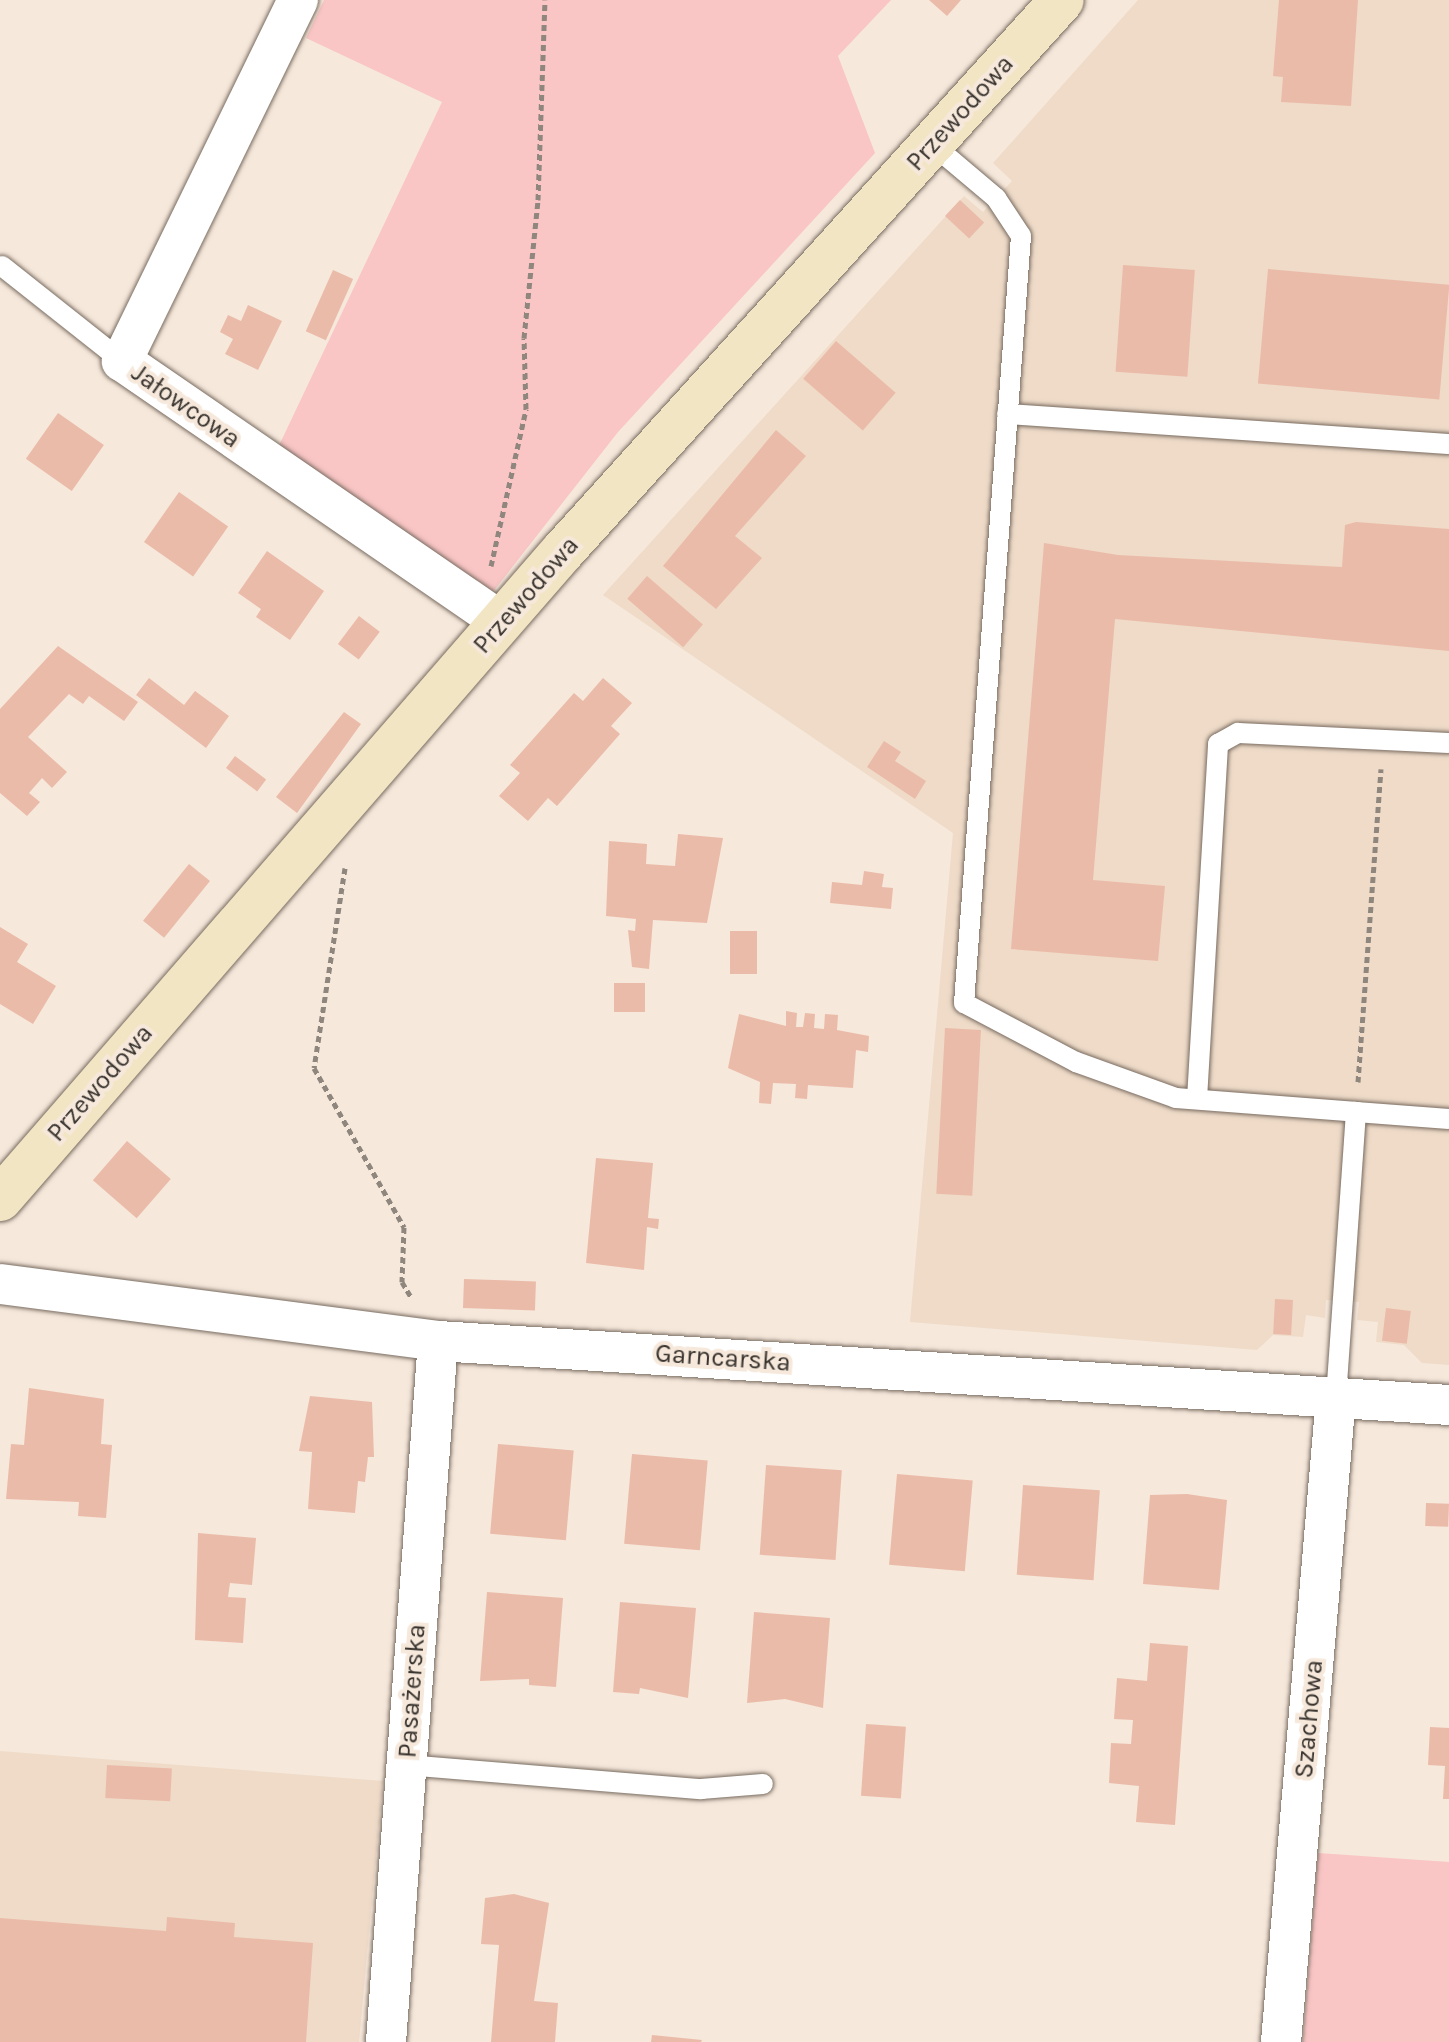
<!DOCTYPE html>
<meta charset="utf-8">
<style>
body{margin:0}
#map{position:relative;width:1449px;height:2042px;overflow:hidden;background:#f6e8db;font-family:Karla,sans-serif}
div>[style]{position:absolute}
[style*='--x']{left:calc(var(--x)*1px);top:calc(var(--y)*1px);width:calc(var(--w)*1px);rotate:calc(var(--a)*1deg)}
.built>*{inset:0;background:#efdbc8}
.green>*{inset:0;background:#f9c5c5}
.building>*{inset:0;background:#ebbba9;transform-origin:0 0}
.path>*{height:5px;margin-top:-2.5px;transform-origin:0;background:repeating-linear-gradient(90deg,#8f867d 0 6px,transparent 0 10px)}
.roads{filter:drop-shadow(0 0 2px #786b60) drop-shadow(0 0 2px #786b60)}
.lane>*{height:20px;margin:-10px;padding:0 10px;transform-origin:10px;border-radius:10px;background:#fff}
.street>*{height:40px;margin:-20px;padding:0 20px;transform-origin:20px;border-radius:20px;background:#fff}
.secondary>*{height:44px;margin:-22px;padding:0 22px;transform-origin:22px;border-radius:22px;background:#f2e5c4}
span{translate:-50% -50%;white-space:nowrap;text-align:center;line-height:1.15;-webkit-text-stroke:8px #f6e8db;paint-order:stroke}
.street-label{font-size:26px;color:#38332e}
</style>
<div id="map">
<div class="built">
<i style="clip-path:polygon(1138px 0,1449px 0,1449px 1365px,1422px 1363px,1404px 1345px,1376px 1342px,1378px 1322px,1357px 1320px,1359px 1302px,1326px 1300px,1325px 1318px,1306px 1315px,1303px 1337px,1273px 1335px,1257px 1350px,910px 1322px,953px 833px,603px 595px,964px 196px,983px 212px,1012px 181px,993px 163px)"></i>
<i style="clip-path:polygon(0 1751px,383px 1781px,359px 2042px,0 2042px)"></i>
</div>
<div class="green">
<i style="clip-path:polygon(324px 0,891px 0,838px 56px,875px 153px,618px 432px,488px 598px,275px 454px,442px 102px,306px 38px)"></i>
<i style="clip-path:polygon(1318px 1853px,1449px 1862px,1449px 2042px,1303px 2042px)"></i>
</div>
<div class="building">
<i style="clip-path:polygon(929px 0,961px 0,947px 16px)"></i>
<i style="clip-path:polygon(1279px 0,1358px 0,1351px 106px,1281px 102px,1283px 77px,1273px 76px)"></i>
<i style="left:960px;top:200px;width:33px;height:22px;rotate:43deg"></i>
<i style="left:1123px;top:265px;width:72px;height:107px;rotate:4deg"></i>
<i style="left:1268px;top:269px;width:182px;height:115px;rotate:5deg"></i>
<i style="left:333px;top:270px;width:22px;height:67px;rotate:24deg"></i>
<i style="clip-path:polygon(248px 305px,282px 321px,258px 370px,225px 354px,233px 339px,220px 332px,228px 315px,241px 321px)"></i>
<i style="left:836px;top:341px;width:79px;height:50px;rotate:41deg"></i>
<i style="left:58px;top:413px;width:56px;height:56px;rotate:35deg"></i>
<i style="clip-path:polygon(776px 430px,806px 456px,735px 536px,762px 558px,716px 609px,663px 566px)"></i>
<i style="left:179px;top:492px;width:60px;height:61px;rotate:35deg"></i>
<i style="clip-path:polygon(1356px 522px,1449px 529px,1449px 651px,1115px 619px,1093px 880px,1165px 886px,1158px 961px,1011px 949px,1044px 543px,1118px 555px,1342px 567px,1345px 525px)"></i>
<i style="clip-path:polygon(267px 551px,324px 591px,290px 640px,256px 617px,261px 609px,238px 593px)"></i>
<i style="left:647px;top:576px;width:74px;height:30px;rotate:41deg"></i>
<i style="left:359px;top:616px;width:26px;height:35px;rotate:37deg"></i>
<i style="clip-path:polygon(58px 646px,138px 702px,124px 721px,89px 696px,83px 704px,69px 694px,28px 737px,67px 772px,52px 788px,42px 778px,29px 793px,40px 802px,27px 816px,0 793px,0 709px)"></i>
<i style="clip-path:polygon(149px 678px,184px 705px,195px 691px,229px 716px,206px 748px,136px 695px)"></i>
<i style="clip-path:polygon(603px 678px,632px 703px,611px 726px,620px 734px,557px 806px,548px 798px,528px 821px,499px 796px,520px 773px,510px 765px,574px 693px,583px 701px)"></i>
<i style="clip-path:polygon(344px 712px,361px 724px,297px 813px,276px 797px)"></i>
<i style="clip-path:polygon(884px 741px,901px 752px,895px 761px,926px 781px,915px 799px,867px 767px)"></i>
<i style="left:235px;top:756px;width:39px;height:15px;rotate:37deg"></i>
<i style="clip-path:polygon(678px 834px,723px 838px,707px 923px,653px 920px,649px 969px,632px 967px,628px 930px,635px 931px,636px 919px,606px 916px,609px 841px,647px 844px,646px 864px,675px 866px)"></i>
<i style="left:189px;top:864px;width:27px;height:73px;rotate:39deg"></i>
<i style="clip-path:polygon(864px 871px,884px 874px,882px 887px,893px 888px,891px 909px,830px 903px,832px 882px,862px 885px)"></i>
<i style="clip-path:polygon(0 927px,28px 944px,17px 962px,56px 986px,33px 1024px,0 1004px)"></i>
<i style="left:730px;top:931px;width:27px;height:43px"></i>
<i style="left:645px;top:983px;width:29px;height:31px;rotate:90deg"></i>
<i style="clip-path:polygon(786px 1011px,797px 1013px,796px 1027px,803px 1027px,805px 1013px,815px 1014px,814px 1028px,824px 1029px,825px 1014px,838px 1015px,837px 1030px,869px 1036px,868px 1052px,856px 1050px,853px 1088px,808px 1085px,807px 1099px,795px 1098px,796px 1084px,773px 1083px,771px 1104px,759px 1103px,760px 1082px,728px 1068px,739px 1014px,786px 1026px)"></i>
<i style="left:945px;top:1028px;width:36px;height:166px;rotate:3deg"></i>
<i style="left:127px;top:1141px;width:58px;height:52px;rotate:41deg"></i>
<i style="clip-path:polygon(596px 1158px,653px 1163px,648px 1218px,659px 1219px,658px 1229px,647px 1227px,644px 1270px,586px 1263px)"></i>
<i style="left:464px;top:1279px;width:72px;height:29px;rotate:2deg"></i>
<i style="left:1275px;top:1299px;width:18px;height:35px;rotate:3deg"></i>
<i style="left:1386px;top:1308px;width:25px;height:33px;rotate:7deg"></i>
<i style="clip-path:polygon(29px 1388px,104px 1399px,101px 1444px,112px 1445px,106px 1518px,78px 1516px,79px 1502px,6px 1499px,11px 1444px,24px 1445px)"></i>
<i style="clip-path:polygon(310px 1396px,372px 1402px,374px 1457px,368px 1457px,365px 1482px,358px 1481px,355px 1513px,308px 1509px,312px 1452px,299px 1451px)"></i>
<i style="left:498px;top:1444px;width:76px;height:90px;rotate:5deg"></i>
<i style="left:632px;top:1454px;width:76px;height:90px;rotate:5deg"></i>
<i style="left:766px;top:1465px;width:76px;height:90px;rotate:4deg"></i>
<i style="left:897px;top:1474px;width:76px;height:91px;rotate:5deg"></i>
<i style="left:1023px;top:1485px;width:77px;height:90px;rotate:4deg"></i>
<i style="clip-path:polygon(1187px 1494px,1227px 1500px,1219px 1590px,1143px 1584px,1150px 1495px)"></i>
<i style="left:1426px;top:1503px;width:23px;height:23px;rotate:2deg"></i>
<i style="clip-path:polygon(198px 1533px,256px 1538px,252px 1585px,230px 1583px,228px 1597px,246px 1598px,243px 1643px,195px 1640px)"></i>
<i style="clip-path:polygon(487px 1592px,563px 1598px,556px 1687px,529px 1685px,529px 1679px,480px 1681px)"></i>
<i style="clip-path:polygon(620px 1602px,696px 1608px,688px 1698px,640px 1688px,639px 1694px,613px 1692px)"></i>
<i style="clip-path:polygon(754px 1612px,830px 1618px,823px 1708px,785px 1699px,747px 1703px)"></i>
<i style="clip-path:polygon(1150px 1643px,1188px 1646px,1175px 1825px,1136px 1822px,1139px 1786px,1109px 1783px,1111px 1743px,1131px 1744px,1133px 1720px,1114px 1719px,1117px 1678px,1147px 1681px)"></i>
<i style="left:866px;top:1724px;width:40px;height:72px;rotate:4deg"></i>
<i style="clip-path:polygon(1430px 1727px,1449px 1728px,1449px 1799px,1443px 1799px,1445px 1766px,1428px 1765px)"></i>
<i style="left:107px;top:1765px;width:65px;height:33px;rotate:3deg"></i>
<i style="clip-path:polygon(514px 1894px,549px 1903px,534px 2001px,558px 2003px,555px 2042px,491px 2042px,499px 1945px,481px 1944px,485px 1898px)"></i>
<i style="clip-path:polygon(167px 1917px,235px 1923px,234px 1937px,313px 1943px,306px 2042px,0 2042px,0 1918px,166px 1931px)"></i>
<i style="clip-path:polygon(652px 2035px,702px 2040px,701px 2042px,651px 2042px)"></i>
</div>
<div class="path">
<i style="--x:491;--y:566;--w:161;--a:-77.4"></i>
<i style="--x:526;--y:409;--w:71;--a:-91.6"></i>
<i style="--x:524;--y:338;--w:139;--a:-84.2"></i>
<i style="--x:538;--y:200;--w:200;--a:-88"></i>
<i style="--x:345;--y:868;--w:202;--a:98.8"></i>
<i style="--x:314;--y:1068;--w:183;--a:60.5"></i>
<i style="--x:404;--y:1227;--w:55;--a:92.1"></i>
<i style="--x:402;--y:1282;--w:17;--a:59"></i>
<i style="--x:1358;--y:1082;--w:314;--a:-85.8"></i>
</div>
<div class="roads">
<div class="lane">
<i style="--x:932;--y:144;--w:84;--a:40.2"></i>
<i style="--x:996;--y:198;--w:45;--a:56.7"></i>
<i style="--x:1021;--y:236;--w:769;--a:94.25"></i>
<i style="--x:964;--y:1003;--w:127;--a:27.8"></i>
<i style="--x:1076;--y:1062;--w:106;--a:19.8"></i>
<i style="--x:1176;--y:1098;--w:181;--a:4.4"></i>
<i style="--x:1356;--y:1112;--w:285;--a:94"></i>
<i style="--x:2;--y:266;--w:153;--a:38.4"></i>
<i style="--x:1007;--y:414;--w:443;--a:3.9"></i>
<i style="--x:1197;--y:1099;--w:356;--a:-86.6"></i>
<i style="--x:1218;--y:744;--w:23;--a:-29"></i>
<i style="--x:1238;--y:733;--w:211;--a:2.7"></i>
<i style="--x:1356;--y:1112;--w:93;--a:4.3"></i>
<i style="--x:406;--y:1765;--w:296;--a:4.7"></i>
<i style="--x:701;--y:1789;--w:62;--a:-4.6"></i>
</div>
<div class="street">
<i style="--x:298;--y:0;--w:402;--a:116"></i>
<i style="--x:122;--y:361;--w:461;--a:34.5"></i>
<i style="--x:0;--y:1284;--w:442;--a:7.4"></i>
<i style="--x:438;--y:1341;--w:1013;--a:3.62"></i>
<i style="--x:386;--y:2042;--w:703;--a:-85.76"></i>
<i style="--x:1281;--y:2042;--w:648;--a:-85.13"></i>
</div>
<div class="secondary">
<i style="--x:0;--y:1199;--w:858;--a:-49.02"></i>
<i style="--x:563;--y:551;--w:743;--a:-47.84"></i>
</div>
</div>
<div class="street-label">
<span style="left:960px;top:113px;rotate:-48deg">Przewodowa</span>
<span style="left:186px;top:406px;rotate:35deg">Jałowcowa</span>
<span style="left:526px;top:595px;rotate:-49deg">Przewodowa</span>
<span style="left:100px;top:1083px;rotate:-49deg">Przewodowa</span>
<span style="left:723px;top:1358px;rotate:4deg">Garncarska</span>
<span style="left:412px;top:1691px;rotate:-86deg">Pasażerska</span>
<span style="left:1309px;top:1719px;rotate:-85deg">Szachowa</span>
</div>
</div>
